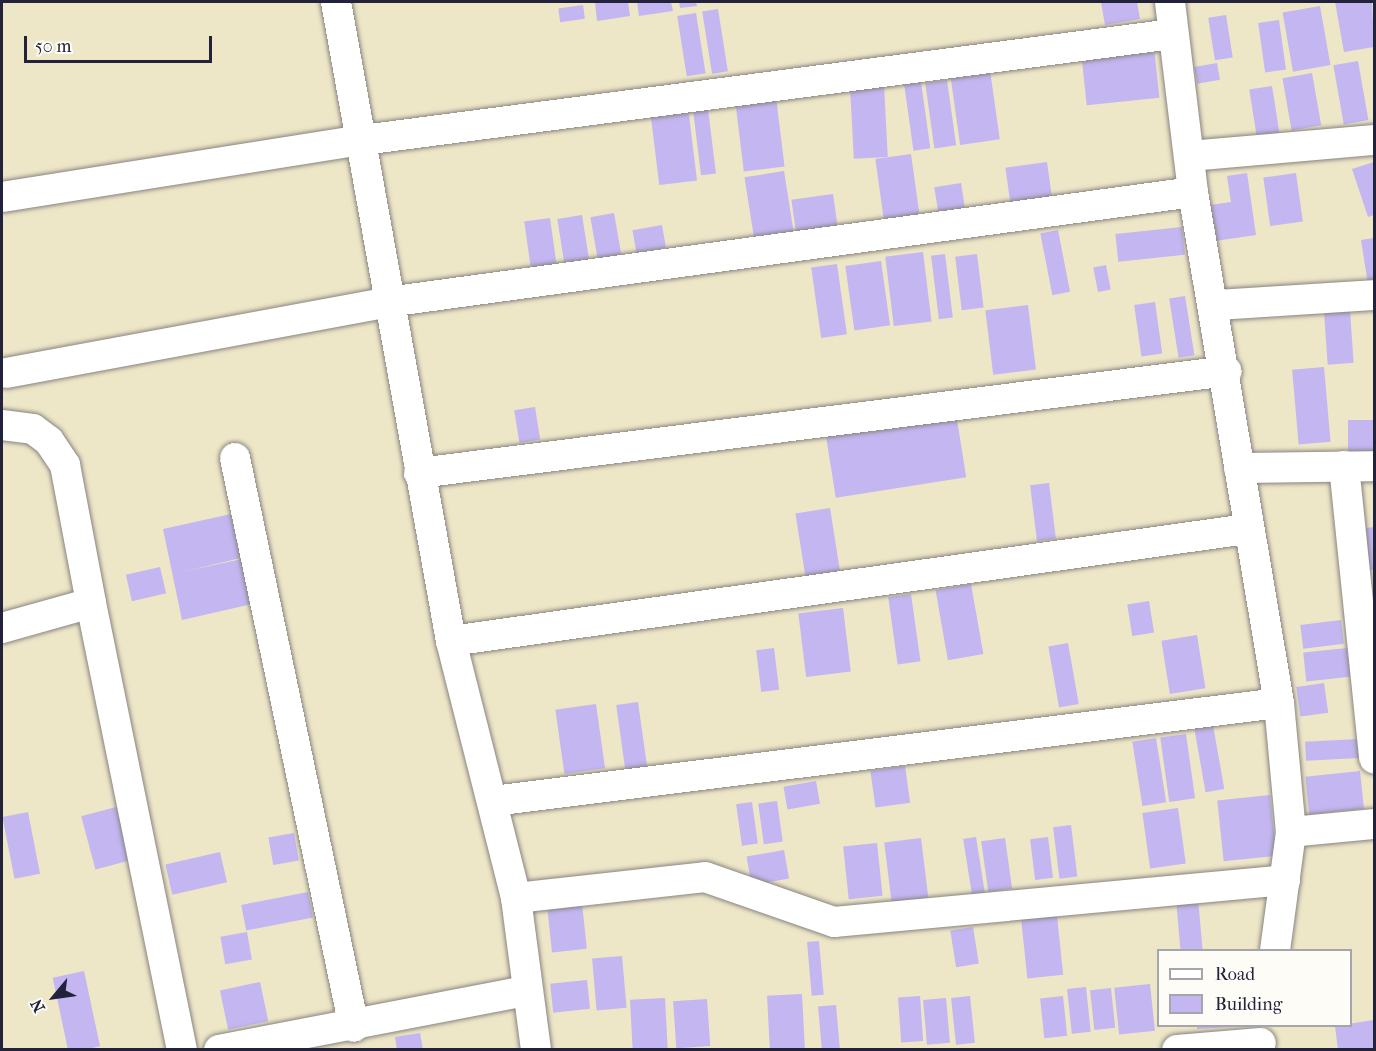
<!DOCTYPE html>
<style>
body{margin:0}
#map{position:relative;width:1376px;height:1051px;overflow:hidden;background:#ede6c7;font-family:"IM FELL French Canon",serif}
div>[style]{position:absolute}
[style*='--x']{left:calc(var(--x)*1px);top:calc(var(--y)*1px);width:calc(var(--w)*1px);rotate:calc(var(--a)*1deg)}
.building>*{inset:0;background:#c3b6f1;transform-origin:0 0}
.roads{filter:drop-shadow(0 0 2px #888481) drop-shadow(0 0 2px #888481)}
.minor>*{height:30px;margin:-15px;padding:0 15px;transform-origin:15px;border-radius:15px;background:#fff}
span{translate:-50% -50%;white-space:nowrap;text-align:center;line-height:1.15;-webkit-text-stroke:5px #fdfcf7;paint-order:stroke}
.frame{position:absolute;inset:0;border:3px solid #22223b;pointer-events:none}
.legend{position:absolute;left:1157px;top:949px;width:195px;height:78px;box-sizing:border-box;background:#fdfcf7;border:2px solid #a5a5ac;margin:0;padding:8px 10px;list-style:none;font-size:18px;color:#22223b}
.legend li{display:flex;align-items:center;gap:12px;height:30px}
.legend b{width:30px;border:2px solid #a5a5ac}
.north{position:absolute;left:24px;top:967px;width:60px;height:60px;-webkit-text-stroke:4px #fdfcf7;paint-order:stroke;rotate:241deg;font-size:16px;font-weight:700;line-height:24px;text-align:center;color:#22223b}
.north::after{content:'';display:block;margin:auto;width:21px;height:27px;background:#22223b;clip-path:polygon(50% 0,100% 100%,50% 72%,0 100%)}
.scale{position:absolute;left:24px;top:36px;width:188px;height:27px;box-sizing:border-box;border:3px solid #22223b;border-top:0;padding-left:8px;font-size:18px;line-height:21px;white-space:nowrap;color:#22223b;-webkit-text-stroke:4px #fdfcf7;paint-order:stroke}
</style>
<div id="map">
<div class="building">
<i style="clip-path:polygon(595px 2px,628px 2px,630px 16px,597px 21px)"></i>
<i style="clip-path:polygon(637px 2px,671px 2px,673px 11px,639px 16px)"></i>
<i style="clip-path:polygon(679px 2px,696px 2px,697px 6px,680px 8px)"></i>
<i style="clip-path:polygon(1101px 2px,1137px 2px,1140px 19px,1105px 25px)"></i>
<i style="clip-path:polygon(1335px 2px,1372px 2px,1374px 47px,1344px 52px)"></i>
<i style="left:583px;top:5px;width:14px;height:25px;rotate:82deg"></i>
<i style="left:1320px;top:6px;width:60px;height:38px;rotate:80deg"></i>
<i style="left:718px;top:9px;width:63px;height:16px;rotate:81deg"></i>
<i style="left:696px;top:13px;width:61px;height:19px;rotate:81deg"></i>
<i style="left:1226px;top:15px;width:43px;height:18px;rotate:81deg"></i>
<i style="left:1279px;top:20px;width:50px;height:21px;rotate:82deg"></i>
<i style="left:1154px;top:47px;width:51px;height:73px;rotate:84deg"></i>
<i style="left:1358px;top:61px;width:60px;height:25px;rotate:80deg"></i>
<i style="left:1217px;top:63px;width:17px;height:23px;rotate:80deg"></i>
<i style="left:990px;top:70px;width:70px;height:40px;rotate:82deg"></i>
<i style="left:1312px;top:73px;width:53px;height:30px;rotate:80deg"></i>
<i style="left:947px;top:80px;width:66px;height:22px;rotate:82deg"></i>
<i style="left:921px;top:82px;width:67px;height:17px;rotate:82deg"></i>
<i style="left:884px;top:85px;width:72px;height:34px;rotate:87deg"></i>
<i style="left:1272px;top:86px;width:51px;height:23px;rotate:81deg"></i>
<i style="left:776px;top:97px;width:70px;height:41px;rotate:83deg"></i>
<i style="left:688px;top:107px;width:74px;height:38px;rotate:83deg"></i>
<i style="left:708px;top:109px;width:65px;height:15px;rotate:83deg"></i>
<i style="left:911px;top:154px;width:62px;height:36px;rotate:82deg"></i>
<i style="left:1047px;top:162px;width:35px;height:42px;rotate:82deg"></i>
<i style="clip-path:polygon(1374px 162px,1374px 215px,1368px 217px,1352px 169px)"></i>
<i style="left:784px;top:171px;width:67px;height:40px;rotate:81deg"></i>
<i style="clip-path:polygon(1247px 173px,1256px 235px,1215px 241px,1210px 205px,1231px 202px,1227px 176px)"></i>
<i style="left:1296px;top:173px;width:49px;height:33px;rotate:82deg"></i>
<i style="left:961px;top:183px;width:30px;height:27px;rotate:81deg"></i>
<i style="left:833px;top:194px;width:34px;height:42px;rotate:82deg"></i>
<i style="left:614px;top:213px;width:47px;height:24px;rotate:80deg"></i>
<i style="left:582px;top:215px;width:47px;height:25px;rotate:81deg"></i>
<i style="left:550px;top:218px;width:49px;height:26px;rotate:82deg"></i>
<i style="left:662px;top:225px;width:23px;height:30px;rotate:80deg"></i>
<i style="left:1182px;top:227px;width:28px;height:67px;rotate:84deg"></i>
<i style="left:1058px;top:230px;width:63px;height:18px;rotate:79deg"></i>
<i style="clip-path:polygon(1374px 238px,1374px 283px,1368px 284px,1361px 240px)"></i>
<i style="left:923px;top:252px;width:70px;height:38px;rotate:83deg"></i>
<i style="left:945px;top:254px;width:64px;height:14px;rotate:83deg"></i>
<i style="left:977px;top:254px;width:54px;height:22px;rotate:83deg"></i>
<i style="left:881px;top:261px;width:65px;height:36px;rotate:82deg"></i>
<i style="left:837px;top:264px;width:71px;height:26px;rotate:82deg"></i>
<i style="left:1106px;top:265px;width:25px;height:13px;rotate:79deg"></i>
<i style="left:1185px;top:296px;width:60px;height:16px;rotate:81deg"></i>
<i style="left:1155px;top:302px;width:52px;height:21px;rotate:82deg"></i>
<i style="left:1028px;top:305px;width:65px;height:43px;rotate:83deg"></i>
<i style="left:1350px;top:311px;width:52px;height:26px;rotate:86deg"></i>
<i style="left:1324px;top:367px;width:75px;height:32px;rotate:85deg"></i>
<i style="left:535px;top:407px;width:33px;height:21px;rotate:81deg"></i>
<i style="left:956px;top:413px;width:65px;height:132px;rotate:81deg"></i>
<i style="left:1374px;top:420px;width:39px;height:26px;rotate:90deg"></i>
<i style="left:1049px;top:483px;width:56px;height:19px;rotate:83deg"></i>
<i style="left:830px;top:508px;width:70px;height:35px;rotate:81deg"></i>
<i style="clip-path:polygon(231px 514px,241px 558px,181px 572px,242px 559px,252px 604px,182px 620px,163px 529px)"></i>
<i style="clip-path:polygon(1374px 527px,1374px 570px,1369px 570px,1366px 528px)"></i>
<i style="left:160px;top:567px;width:27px;height:35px;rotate:77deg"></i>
<i style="left:971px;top:584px;width:71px;height:36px;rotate:80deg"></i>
<i style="left:911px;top:594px;width:68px;height:23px;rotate:82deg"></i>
<i style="left:1149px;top:601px;width:32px;height:22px;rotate:81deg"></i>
<i style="left:843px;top:608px;width:64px;height:45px;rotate:83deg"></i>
<i style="left:1341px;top:620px;width:24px;height:41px;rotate:83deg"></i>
<i style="left:1197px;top:635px;width:54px;height:36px;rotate:81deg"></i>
<i style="left:1068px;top:643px;width:62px;height:20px;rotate:80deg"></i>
<i style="left:774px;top:648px;width:42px;height:18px;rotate:83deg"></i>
<i style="left:1347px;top:648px;width:29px;height:44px;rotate:84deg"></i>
<i style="left:1324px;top:683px;width:30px;height:28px;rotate:82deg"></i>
<i style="left:638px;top:702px;width:68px;height:22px;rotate:82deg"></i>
<i style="left:596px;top:704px;width:65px;height:41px;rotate:82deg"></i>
<i style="left:1213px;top:725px;width:65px;height:19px;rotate:80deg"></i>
<i style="left:1186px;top:734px;width:65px;height:26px;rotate:82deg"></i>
<i style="left:1156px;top:738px;width:65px;height:24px;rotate:81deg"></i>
<i style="left:1358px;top:739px;width:19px;height:53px;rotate:87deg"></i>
<i style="left:905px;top:766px;width:37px;height:35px;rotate:82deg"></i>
<i style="left:1360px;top:771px;width:38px;height:55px;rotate:84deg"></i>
<i style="left:816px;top:781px;width:23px;height:33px;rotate:80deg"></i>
<i style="left:1270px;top:795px;width:61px;height:53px;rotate:84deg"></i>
<i style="left:777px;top:801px;width:41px;height:19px;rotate:82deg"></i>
<i style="left:752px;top:802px;width:42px;height:16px;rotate:82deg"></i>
<i style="left:116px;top:807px;width:55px;height:36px;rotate:75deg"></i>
<i style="left:1178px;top:808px;width:56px;height:36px;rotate:82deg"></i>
<i style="left:28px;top:812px;width:63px;height:26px;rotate:79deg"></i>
<i style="left:1071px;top:825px;width:52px;height:18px;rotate:83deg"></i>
<i style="left:294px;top:833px;width:28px;height:26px;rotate:80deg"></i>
<i style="left:976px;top:837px;width:58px;height:13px;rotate:81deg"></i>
<i style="left:1048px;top:837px;width:41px;height:18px;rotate:83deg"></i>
<i style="left:921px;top:838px;width:60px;height:37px;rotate:83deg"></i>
<i style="left:1005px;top:838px;width:51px;height:24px;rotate:82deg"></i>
<i style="left:877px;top:843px;width:53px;height:34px;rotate:84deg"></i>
<i style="left:784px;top:850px;width:29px;height:38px;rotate:80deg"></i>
<i style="left:220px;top:852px;width:31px;height:56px;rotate:77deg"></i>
<i style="left:308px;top:892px;width:26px;height:68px;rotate:79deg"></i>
<i style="left:1198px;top:898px;width:52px;height:22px;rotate:85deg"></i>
<i style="left:582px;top:903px;width:46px;height:35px;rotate:84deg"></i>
<i style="left:1057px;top:916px;width:59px;height:36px;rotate:84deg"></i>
<i style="left:973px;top:927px;width:37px;height:23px;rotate:81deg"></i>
<i style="left:247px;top:932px;width:28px;height:27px;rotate:80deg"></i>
<i style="left:819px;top:941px;width:54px;height:12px;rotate:85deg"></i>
<i style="left:622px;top:956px;width:52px;height:30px;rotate:85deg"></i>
<i style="left:84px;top:971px;width:77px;height:32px;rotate:78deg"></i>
<i style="left:587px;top:980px;width:29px;height:37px;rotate:84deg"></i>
<i style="left:260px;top:982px;width:40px;height:41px;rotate:78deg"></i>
<i style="left:1150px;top:984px;width:47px;height:36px;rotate:84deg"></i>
<i style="left:1086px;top:987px;width:45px;height:19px;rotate:84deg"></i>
<i style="left:1111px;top:988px;width:40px;height:21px;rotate:84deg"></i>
<i style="left:802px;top:994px;width:56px;height:35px;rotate:87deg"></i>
<i style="left:920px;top:996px;width:45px;height:22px;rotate:86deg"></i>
<i style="left:970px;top:996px;width:47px;height:19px;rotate:84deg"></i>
<i style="left:1063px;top:996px;width:40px;height:23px;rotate:84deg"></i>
<i style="left:665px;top:998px;width:52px;height:35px;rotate:87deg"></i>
<i style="left:946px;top:998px;width:45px;height:23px;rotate:85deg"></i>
<i style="left:707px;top:999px;width:47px;height:34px;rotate:86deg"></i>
<i style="left:836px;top:1005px;width:45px;height:18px;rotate:85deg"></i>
<i style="clip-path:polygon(1374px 1020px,1374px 1050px,1338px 1050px,1335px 1026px)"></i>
<i style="clip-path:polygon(1197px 1026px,1232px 1026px,1232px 1027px,1197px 1029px)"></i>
<i style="clip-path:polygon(420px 1033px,423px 1050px,397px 1050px,395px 1037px)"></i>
</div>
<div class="roads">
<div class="minor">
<i style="--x:336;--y:2;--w:649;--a:79.8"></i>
<i style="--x:451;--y:641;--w:265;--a:75.8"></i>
<i style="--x:516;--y:898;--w:153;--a:82.5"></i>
<i style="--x:1170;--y:2;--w:191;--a:83.1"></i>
<i style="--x:1193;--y:192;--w:518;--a:80.45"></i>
<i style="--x:1279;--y:703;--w:130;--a:84.7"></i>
<i style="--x:1291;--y:832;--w:119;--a:97.7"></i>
<i style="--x:1190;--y:156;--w:185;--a:-5"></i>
<i style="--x:2;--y:197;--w:365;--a:-9"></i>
<i style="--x:363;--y:140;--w:817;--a:-7.46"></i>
<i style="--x:1216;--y:305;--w:158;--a:-3.6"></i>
<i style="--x:6;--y:373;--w:389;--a:-10.5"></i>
<i style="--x:388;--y:302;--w:812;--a:-7.78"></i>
<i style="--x:2;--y:425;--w:31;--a:7"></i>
<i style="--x:33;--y:429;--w:20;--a:37"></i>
<i style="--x:49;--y:441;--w:29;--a:56"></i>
<i style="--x:65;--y:465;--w:140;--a:79.3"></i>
<i style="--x:235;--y:458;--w:581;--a:78.19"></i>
<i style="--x:1344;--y:466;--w:294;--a:84.1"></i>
<i style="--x:1239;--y:468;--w:135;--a:-0.8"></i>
<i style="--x:419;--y:473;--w:814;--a:-7.19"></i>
<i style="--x:2;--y:628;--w:92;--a:-15.7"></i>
<i style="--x:91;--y:603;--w:456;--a:78.5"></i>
<i style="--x:451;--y:641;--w:804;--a:-8.01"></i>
<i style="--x:493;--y:801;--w:792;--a:-7.11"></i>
<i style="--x:1291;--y:832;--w:83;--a:-5.5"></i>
<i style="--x:516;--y:898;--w:190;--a:-6.3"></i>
<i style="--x:705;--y:877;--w:137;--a:19.2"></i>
<i style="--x:834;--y:922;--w:453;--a:-5.3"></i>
<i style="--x:219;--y:1050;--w:313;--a:-10.9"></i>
<i style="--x:1177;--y:1050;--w:84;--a:-4.8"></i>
</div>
</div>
<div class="frame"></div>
<ul class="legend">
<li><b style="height:8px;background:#fff"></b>Road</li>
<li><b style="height:16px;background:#c3b6f1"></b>Building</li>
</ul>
<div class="north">N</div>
<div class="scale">50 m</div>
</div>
